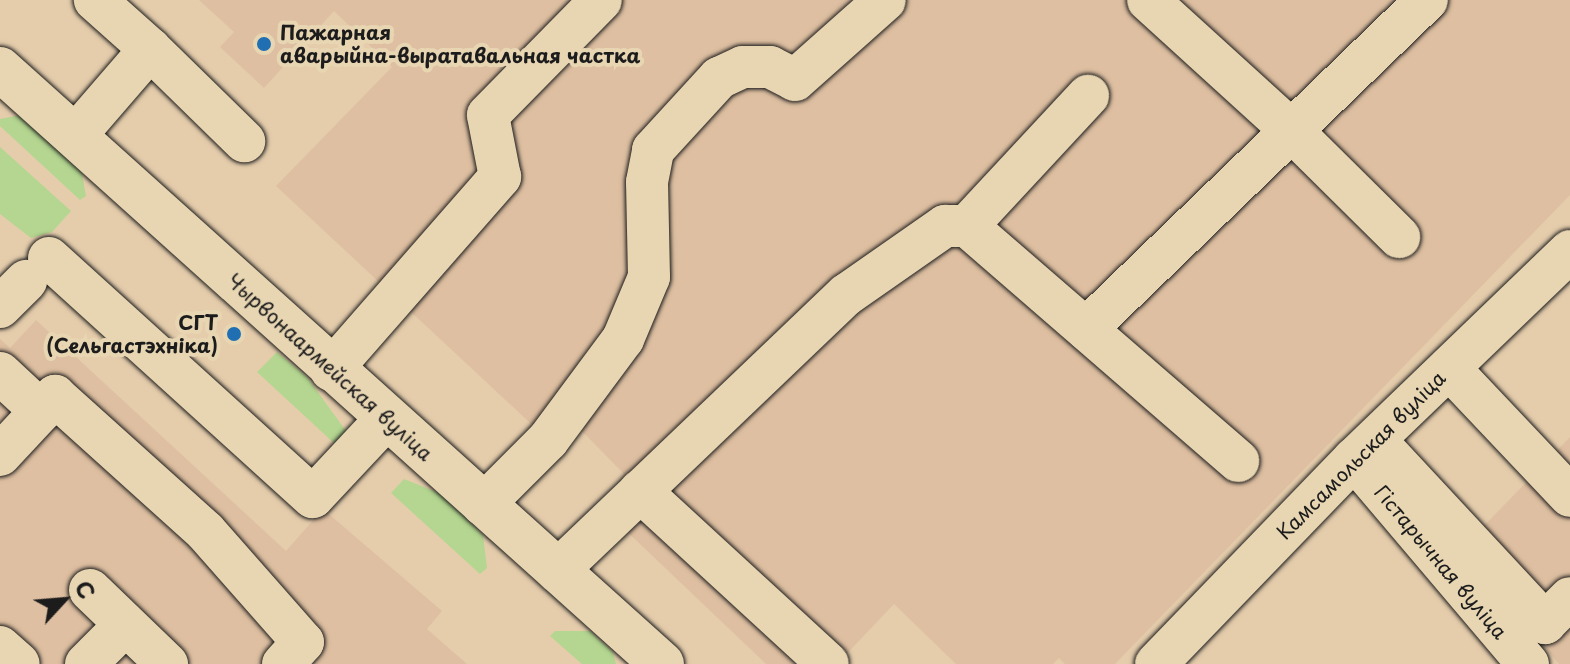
<!DOCTYPE html>
<meta charset="utf-8">
<style>
body{margin:0}
#map{position:relative;width:1570px;height:664px;overflow:hidden;background:#e5cdac;font-family:"Playpen Sans",sans-serif}
div>[style]{position:absolute}
[style*='--x']{left:calc(var(--x)*1px);top:calc(var(--y)*1px);width:calc(var(--w)*1px);rotate:calc(var(--a)*1deg)}
.built>*{inset:0;background:#debfa1}
.green>*{inset:0;background:#b4d690}
.roads{filter:drop-shadow(0 0 2px #1c1c1c) drop-shadow(0 0 2px #1c1c1c)}
.minor>*{height:42px;margin:-21px;padding:0 21px;transform-origin:21px;border-radius:21px;background:#e8d6b3}
.major>*{height:44px;margin:-22px;padding:0 22px;transform-origin:22px;border-radius:22px;background:#e8d6b3}
.dots>*{width:22px;height:22px;translate:-50% -50%;box-sizing:border-box;border:4px solid #e8d6b3;border-radius:50%}
span{translate:-50% -50%;white-space:nowrap;text-align:center;line-height:1.15;-webkit-text-stroke:8px #e8d6b3;paint-order:stroke}
.poi-label{font-size:20px;color:#1c1c1c;font-weight:700}
.left{translate:0 -50%;text-align:left}
.right{translate:-100% -50%;text-align:right}
.street-label{font-size:20px;color:#1c1c1c}
.north{position:absolute;left:24px;top:560px;width:80px;height:80px;-webkit-text-stroke:6px #e8d6b3;paint-order:stroke;rotate:64deg;font-size:22px;font-weight:700;line-height:32px;text-align:center;color:#1c1c1c}
.north::after{content:'';display:block;margin:auto;width:28px;height:36px;background:#1c1c1c;clip-path:polygon(50% 0,100% 100%,50% 72%,0 100%)}
</style>
<div id="map">
<div class="built">
<i style="clip-path:polygon(199px 0,1570px 0,1570px 195px,1115px 664px,1065px 664px,1059px 658px,1053px 664px,956px 664px,894px 604px,837px 664px,766px 664px,599px 505px,625px 475px,579px 428px,558px 449px,276px 186px,392px 67px,334px 11px,264px 88px,220px 47px,234px 32px)"></i>
<i style="clip-path:polygon(36px 320px,286px 551px,323px 509px,442px 611px,427px 629px,467px 664px,0 664px,0 339px,10px 348px)"></i>
<i style="clip-path:polygon(1570px 437px,1570px 664px,1559px 664px,1496px 590px,1478px 532px)"></i>
</div>
<div class="green">
<i style="clip-path:polygon(21px 115px,81px 169px,86px 196px,80px 200px,0 126px,0 119px)"></i>
<i style="clip-path:polygon(0 147px,71px 211px,52px 232px,31px 238px,0 214px)"></i>
<i style="clip-path:polygon(277px 352px,307px 377px,346px 431px,335px 444px,257px 372px)"></i>
<i style="clip-path:polygon(404px 479px,444px 495px,483px 535px,487px 568px,480px 574px,391px 493px)"></i>
<i style="clip-path:polygon(555px 631px,590px 631px,613px 652px,616px 664px,582px 664px,550px 636px)"></i>
</div>
<div class="roads">
<div class="minor">
<i style="--x:1148;--y:0;--w:195;--a:42.3"></i>
<i style="--x:1292;--y:131;--w:151;--a:44.7"></i>
<i style="--x:150;--y:49;--w:132;--a:44.4"></i>
<i style="--x:75;--y:136;--w:115;--a:-49.2"></i>
<i style="--x:150;--y:49;--w:74;--a:-138.3"></i>
<i style="--x:967;--y:226;--w:178;--a:-47.1"></i>
<i style="--x:49;--y:258;--w:356;--a:42.2"></i>
<i style="--x:313;--y:497;--w:107;--a:-46.9"></i>
<i style="--x:0;--y:307;--w:37;--a:-45"></i>
<i style="--x:1086;--y:329;--w:474;--a:-44"></i>
<i style="--x:1449;--y:368;--w:176;--a:46.6"></i>
<i style="--x:331;--y:370;--w:257;--a:-48.8"></i>
<i style="--x:500;--y:177;--w:63;--a:-101"></i>
<i style="--x:488;--y:115;--w:161;--a:-45.5"></i>
<i style="--x:0;--y:373;--w:56;--a:42.8"></i>
<i style="--x:1375;--y:440;--w:250;--a:47.1"></i>
<i style="--x:1545;--y:623;--w:35;--a:-45"></i>
<i style="--x:0;--y:455;--w:81;--a:-47"></i>
<i style="--x:55;--y:396;--w:202;--a:42"></i>
<i style="--x:205;--y:531;--w:148;--a:48.6"></i>
<i style="--x:303;--y:642;--w:30;--a:132"></i>
<i style="--x:1354;--y:459;--w:269;--a:49.7"></i>
<i style="--x:640;--y:491;--w:255;--a:42.6"></i>
<i style="--x:483;--y:505;--w:92;--a:-45"></i>
<i style="--x:548;--y:440;--w:126;--a:-53.4"></i>
<i style="--x:623;--y:339;--w:67;--a:-67.2"></i>
<i style="--x:649;--y:277;--w:95;--a:-91.2"></i>
<i style="--x:647;--y:182;--w:33;--a:-79"></i>
<i style="--x:653;--y:150;--w:98;--a:-47.5"></i>
<i style="--x:719;--y:78;--w:26;--a:-25"></i>
<i style="--x:743;--y:67;--w:27;--a:0"></i>
<i style="--x:770;--y:67;--w:28;--a:27"></i>
<i style="--x:795;--y:80;--w:120;--a:-41.6"></i>
<i style="--x:557;--y:571;--w:400;--a:-43.7"></i>
<i style="--x:846;--y:295;--w:121;--a:-34.9"></i>
<i style="--x:945;--y:226;--w:22;--a:0"></i>
<i style="--x:967;--y:226;--w:359;--a:40.9"></i>
<i style="--x:90;--y:590;--w:107;--a:43.9"></i>
<i style="--x:0;--y:647;--w:25;--a:42"></i>
<i style="--x:86;--y:664;--w:55;--a:-45"></i>
<i style="--x:1156;--y:664;--w:285;--a:-46"></i>
<i style="--x:1354;--y:459;--w:300;--a:-43.9"></i>
</div>
<div class="major">
<i style="--x:0;--y:69;--w:890;--a:41.95"></i>
</div>
</div>
<div class="dots">
<i style="left:264px;top:44px;background:#1f6fb2"></i>
<i style="left:234px;top:334px;background:#1f6fb2"></i>
</div>
<div class="poi-label">
<span class="left" style="left:280px;top:44px">Пажарная<br>аварыйна-выратавальная частка</span>
<span class="right" style="left:218px;top:334px">СГТ<br>(Сельгастэхніка)</span>
</div>
<div class="street-label">
<span style="left:330px;top:367px;rotate:42deg">Чырвонаармейская вуліца</span>
<span style="left:1361px;top:455px;rotate:-45deg">Камсамольская вуліца</span>
<span style="left:1441px;top:562px;rotate:50deg">Гістарычная вуліца</span>
</div>
<div class="north">С</div>
</div>
